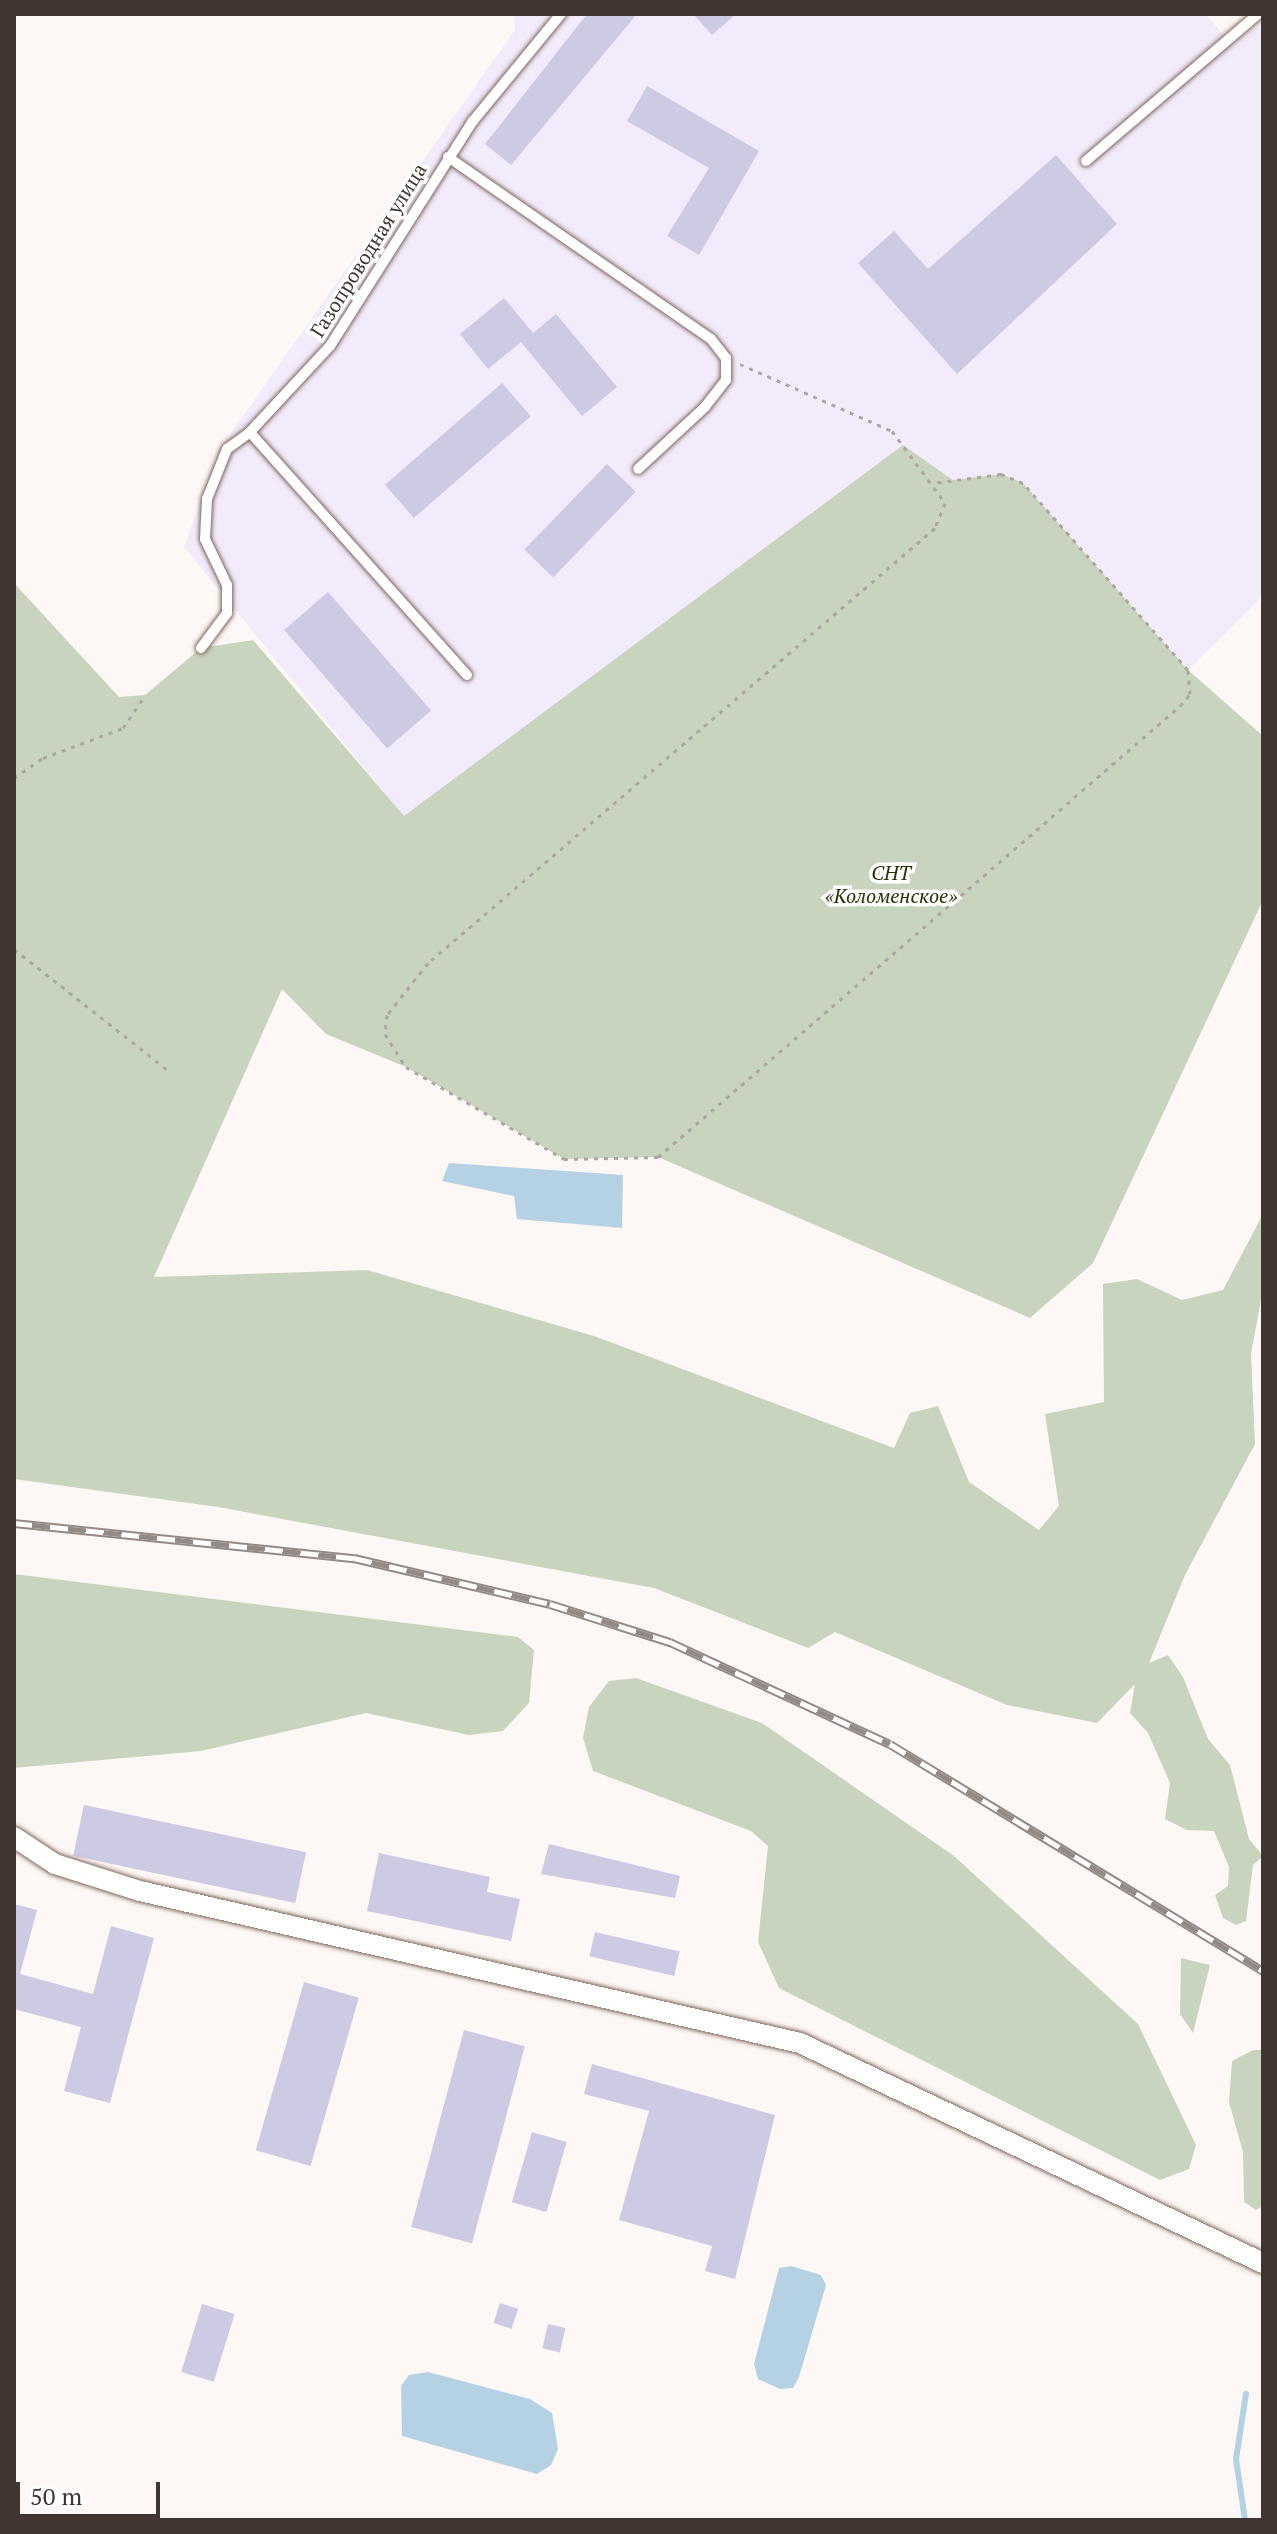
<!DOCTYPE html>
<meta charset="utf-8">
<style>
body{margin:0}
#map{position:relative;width:1277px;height:2534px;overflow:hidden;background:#fdf7f5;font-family:"PT Serif",serif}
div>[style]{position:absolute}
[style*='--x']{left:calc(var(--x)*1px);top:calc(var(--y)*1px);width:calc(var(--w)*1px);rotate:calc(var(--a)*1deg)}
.industrial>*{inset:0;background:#f2ebfc}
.green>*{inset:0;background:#c8d4bd}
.water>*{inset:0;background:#b5d2e5}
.stream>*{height:6px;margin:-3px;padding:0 3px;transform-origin:3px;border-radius:3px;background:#b5d2e5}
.building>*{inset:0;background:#cdcae4;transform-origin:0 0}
.path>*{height:3px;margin-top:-1.5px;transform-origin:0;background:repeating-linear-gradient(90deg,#aea6a2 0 4px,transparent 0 10px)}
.roads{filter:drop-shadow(0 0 2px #7f665b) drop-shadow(0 0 2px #7f665b)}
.lane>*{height:10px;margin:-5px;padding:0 5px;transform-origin:5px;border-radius:5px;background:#fff}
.street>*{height:20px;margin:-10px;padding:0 10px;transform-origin:10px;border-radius:10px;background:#fff}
.rail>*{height:9px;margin-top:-4.5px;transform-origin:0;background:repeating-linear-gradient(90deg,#fff 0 18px,#938a86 0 36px);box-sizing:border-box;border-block:2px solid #938a86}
span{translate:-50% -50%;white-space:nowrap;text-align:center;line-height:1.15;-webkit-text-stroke:7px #fff;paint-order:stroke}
.street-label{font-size:20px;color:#403530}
.park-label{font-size:20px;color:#233407;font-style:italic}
.frame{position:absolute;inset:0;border:16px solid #403530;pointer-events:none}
.scale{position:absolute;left:16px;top:2482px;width:144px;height:36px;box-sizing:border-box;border:4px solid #403530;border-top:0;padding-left:10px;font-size:24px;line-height:28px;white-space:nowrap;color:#403530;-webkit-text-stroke:6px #fff;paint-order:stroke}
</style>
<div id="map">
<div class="industrial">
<i style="clip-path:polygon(514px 14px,1205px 14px,1232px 44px,1263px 22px,1263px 596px,1188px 670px,1023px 483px,1001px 474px,953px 480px,903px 445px,404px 817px,184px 547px,219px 450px,515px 30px)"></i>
</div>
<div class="green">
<i style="clip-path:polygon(903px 445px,953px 480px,1001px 474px,1023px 483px,1188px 670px,1263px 736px,1263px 900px,1093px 1263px,1030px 1318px,658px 1157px,564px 1159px,406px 1067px,326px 1034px,282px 989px,154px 1277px,367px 1270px,594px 1336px,894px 1448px,910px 1413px,938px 1406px,969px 1482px,1039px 1530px,1059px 1506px,1045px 1414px,1104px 1402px,1103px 1284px,1137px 1279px,1182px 1300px,1223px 1290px,1263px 1214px,1263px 1289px,1251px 1354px,1255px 1444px,1185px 1575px,1149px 1663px,1168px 1655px,1183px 1677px,1208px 1739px,1230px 1765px,1249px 1839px,1263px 1856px,1253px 1865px,1246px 1921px,1236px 1925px,1223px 1918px,1215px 1895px,1228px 1886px,1229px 1867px,1214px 1831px,1187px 1830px,1165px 1819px,1170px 1783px,1148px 1733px,1130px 1713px,1135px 1684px,1097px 1723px,1007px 1705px,835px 1632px,808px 1648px,654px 1588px,218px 1507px,14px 1479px,14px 583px,119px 697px,145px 695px,201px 648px,253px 640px,404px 816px)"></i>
<i style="clip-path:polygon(14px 1574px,518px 1637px,534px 1650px,529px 1703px,503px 1731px,469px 1735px,366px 1713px,201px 1751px,14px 1768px)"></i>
<i style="clip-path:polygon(636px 1678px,762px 1723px,954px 1856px,1138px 2024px,1196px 2145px,1189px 2169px,1160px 2180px,779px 1988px,758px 1942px,768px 1846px,751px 1831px,593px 1771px,583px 1738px,589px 1707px,609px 1681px)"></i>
<i style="clip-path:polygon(1181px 1958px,1210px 1965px,1193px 2033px,1180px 2014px)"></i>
<i style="clip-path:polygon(1253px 2050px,1263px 2050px,1263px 2206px,1256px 2210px,1244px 2202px,1243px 2152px,1229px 2102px,1232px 2061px)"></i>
</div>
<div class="water">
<i style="clip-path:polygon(449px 1163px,623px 1175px,622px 1228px,517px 1219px,514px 1196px,442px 1181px)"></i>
<i style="clip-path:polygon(791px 2266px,821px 2275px,826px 2285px,799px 2377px,793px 2388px,780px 2389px,758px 2379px,754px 2364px,779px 2268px)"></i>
<i style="clip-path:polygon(428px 2372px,530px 2399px,552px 2413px,558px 2449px,551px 2465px,537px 2474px,402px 2436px,401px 2386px,409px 2375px)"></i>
</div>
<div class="stream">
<i style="--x:1245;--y:2520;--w:62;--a:-98.4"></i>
<i style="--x:1236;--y:2459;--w:66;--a:-81.3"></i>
</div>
<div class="building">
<i style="clip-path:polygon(587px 14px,637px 14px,511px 165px,485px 144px)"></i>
<i style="clip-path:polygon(693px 14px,736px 14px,712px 35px)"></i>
<i style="clip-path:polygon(647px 86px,759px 151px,699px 255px,667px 236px,709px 168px,627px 121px)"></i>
<i style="clip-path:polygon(1056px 155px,1117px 224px,957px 374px,858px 263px,894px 231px,928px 269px)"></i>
<i style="clip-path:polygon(504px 298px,533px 333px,556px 314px,617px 387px,582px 416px,521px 342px,488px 369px,460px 334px)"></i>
<i style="left:502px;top:383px;width:44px;height:155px;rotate:49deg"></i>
<i style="left:607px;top:464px;width:40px;height:119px;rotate:44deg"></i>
<i style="left:328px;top:592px;width:157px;height:58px;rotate:49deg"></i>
<i style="left:84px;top:1805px;width:227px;height:52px;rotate:12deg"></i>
<i style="clip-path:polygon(549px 1844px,680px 1876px,675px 1898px,541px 1874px)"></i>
<i style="clip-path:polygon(379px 1853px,490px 1877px,487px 1892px,520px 1899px,511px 1941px,367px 1911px)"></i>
<i style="clip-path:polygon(14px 1904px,37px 1910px,20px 1974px,93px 1994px,111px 1926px,154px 1938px,110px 2103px,64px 2091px,81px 2027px,14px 2009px)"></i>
<i style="left:595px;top:1932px;width:87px;height:25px;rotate:13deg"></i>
<i style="left:304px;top:1982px;width:57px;height:175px;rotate:16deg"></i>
<i style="left:464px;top:2030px;width:63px;height:204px;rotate:15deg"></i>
<i style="clip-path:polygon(592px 2064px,775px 2115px,735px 2279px,705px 2271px,712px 2246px,619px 2220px,649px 2111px,584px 2094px)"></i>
<i style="left:532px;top:2132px;width:36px;height:73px;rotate:16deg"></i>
<i style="left:500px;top:2303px;width:19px;height:21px;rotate:18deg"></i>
<i style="left:202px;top:2304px;width:34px;height:71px;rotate:17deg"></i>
<i style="left:548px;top:2324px;width:18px;height:25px;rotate:13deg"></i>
</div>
<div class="path">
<i style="--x:740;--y:364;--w:166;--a:23.8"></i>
<i style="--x:892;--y:431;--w:89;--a:53.6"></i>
<i style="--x:945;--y:503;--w:27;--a:112"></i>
<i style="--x:935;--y:528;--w:668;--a:139.37"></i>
<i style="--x:428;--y:963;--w:66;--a:128.3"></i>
<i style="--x:387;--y:1015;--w:19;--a:96"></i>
<i style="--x:385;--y:1034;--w:39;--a:58"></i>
<i style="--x:406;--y:1067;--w:183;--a:30.2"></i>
<i style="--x:564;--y:1159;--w:94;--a:-1.2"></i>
<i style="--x:658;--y:1157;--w:690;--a:-40.83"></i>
<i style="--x:1180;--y:706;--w:16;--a:-50"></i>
<i style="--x:1190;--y:694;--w:24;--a:-95"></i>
<i style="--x:1188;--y:670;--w:249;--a:-131.4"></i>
<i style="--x:1023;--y:483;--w:24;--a:-158"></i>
<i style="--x:1001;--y:474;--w:68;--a:172.3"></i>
<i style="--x:14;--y:778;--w:35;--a:-35"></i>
<i style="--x:43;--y:758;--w:85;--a:-20.6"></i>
<i style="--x:123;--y:728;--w:40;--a:-56"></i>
<i style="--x:14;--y:949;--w:197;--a:38.2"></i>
</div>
<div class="roads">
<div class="lane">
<i style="--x:448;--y:157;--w:320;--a:34.7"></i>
<i style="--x:711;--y:339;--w:24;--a:52"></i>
<i style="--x:726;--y:358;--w:22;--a:90"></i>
<i style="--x:726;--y:380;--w:34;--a:128"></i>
<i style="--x:705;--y:407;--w:91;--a:137.2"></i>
<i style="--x:1086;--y:161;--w:226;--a:-40.5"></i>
<i style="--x:201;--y:648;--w:44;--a:-53.4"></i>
<i style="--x:227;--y:613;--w:28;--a:-90"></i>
<i style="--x:227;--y:585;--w:51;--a:-115.6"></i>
<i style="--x:205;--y:539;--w:40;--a:-87.1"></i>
<i style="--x:207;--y:499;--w:54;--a:-68.2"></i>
<i style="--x:227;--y:449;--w:29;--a:-36"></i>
<i style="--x:467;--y:675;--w:326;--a:-131.8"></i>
<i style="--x:250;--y:432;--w:117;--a:-47.1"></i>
<i style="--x:330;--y:346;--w:267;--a:-57.6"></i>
<i style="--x:473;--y:121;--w:139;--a:-50.6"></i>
</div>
<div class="street">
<i style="--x:14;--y:1837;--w:49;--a:33.4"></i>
<i style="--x:55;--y:1864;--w:89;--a:17.6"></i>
<i style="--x:140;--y:1891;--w:677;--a:12.97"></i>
<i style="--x:800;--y:2043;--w:513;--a:25.42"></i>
</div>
</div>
<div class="rail">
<i style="--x:14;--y:1523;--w:342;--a:5.9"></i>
<i style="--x:354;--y:1558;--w:201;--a:13.2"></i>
<i style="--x:550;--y:1604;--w:126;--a:17.6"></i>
<i style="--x:670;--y:1642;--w:242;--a:24.9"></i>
<i style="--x:890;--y:1744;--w:437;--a:31.3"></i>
</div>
<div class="street-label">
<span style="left:368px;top:250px;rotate:-58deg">Газопроводная улица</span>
</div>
<div class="park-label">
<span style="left:891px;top:884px">СНТ<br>«Коломенское»</span>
</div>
<div class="frame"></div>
<div class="scale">50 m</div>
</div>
